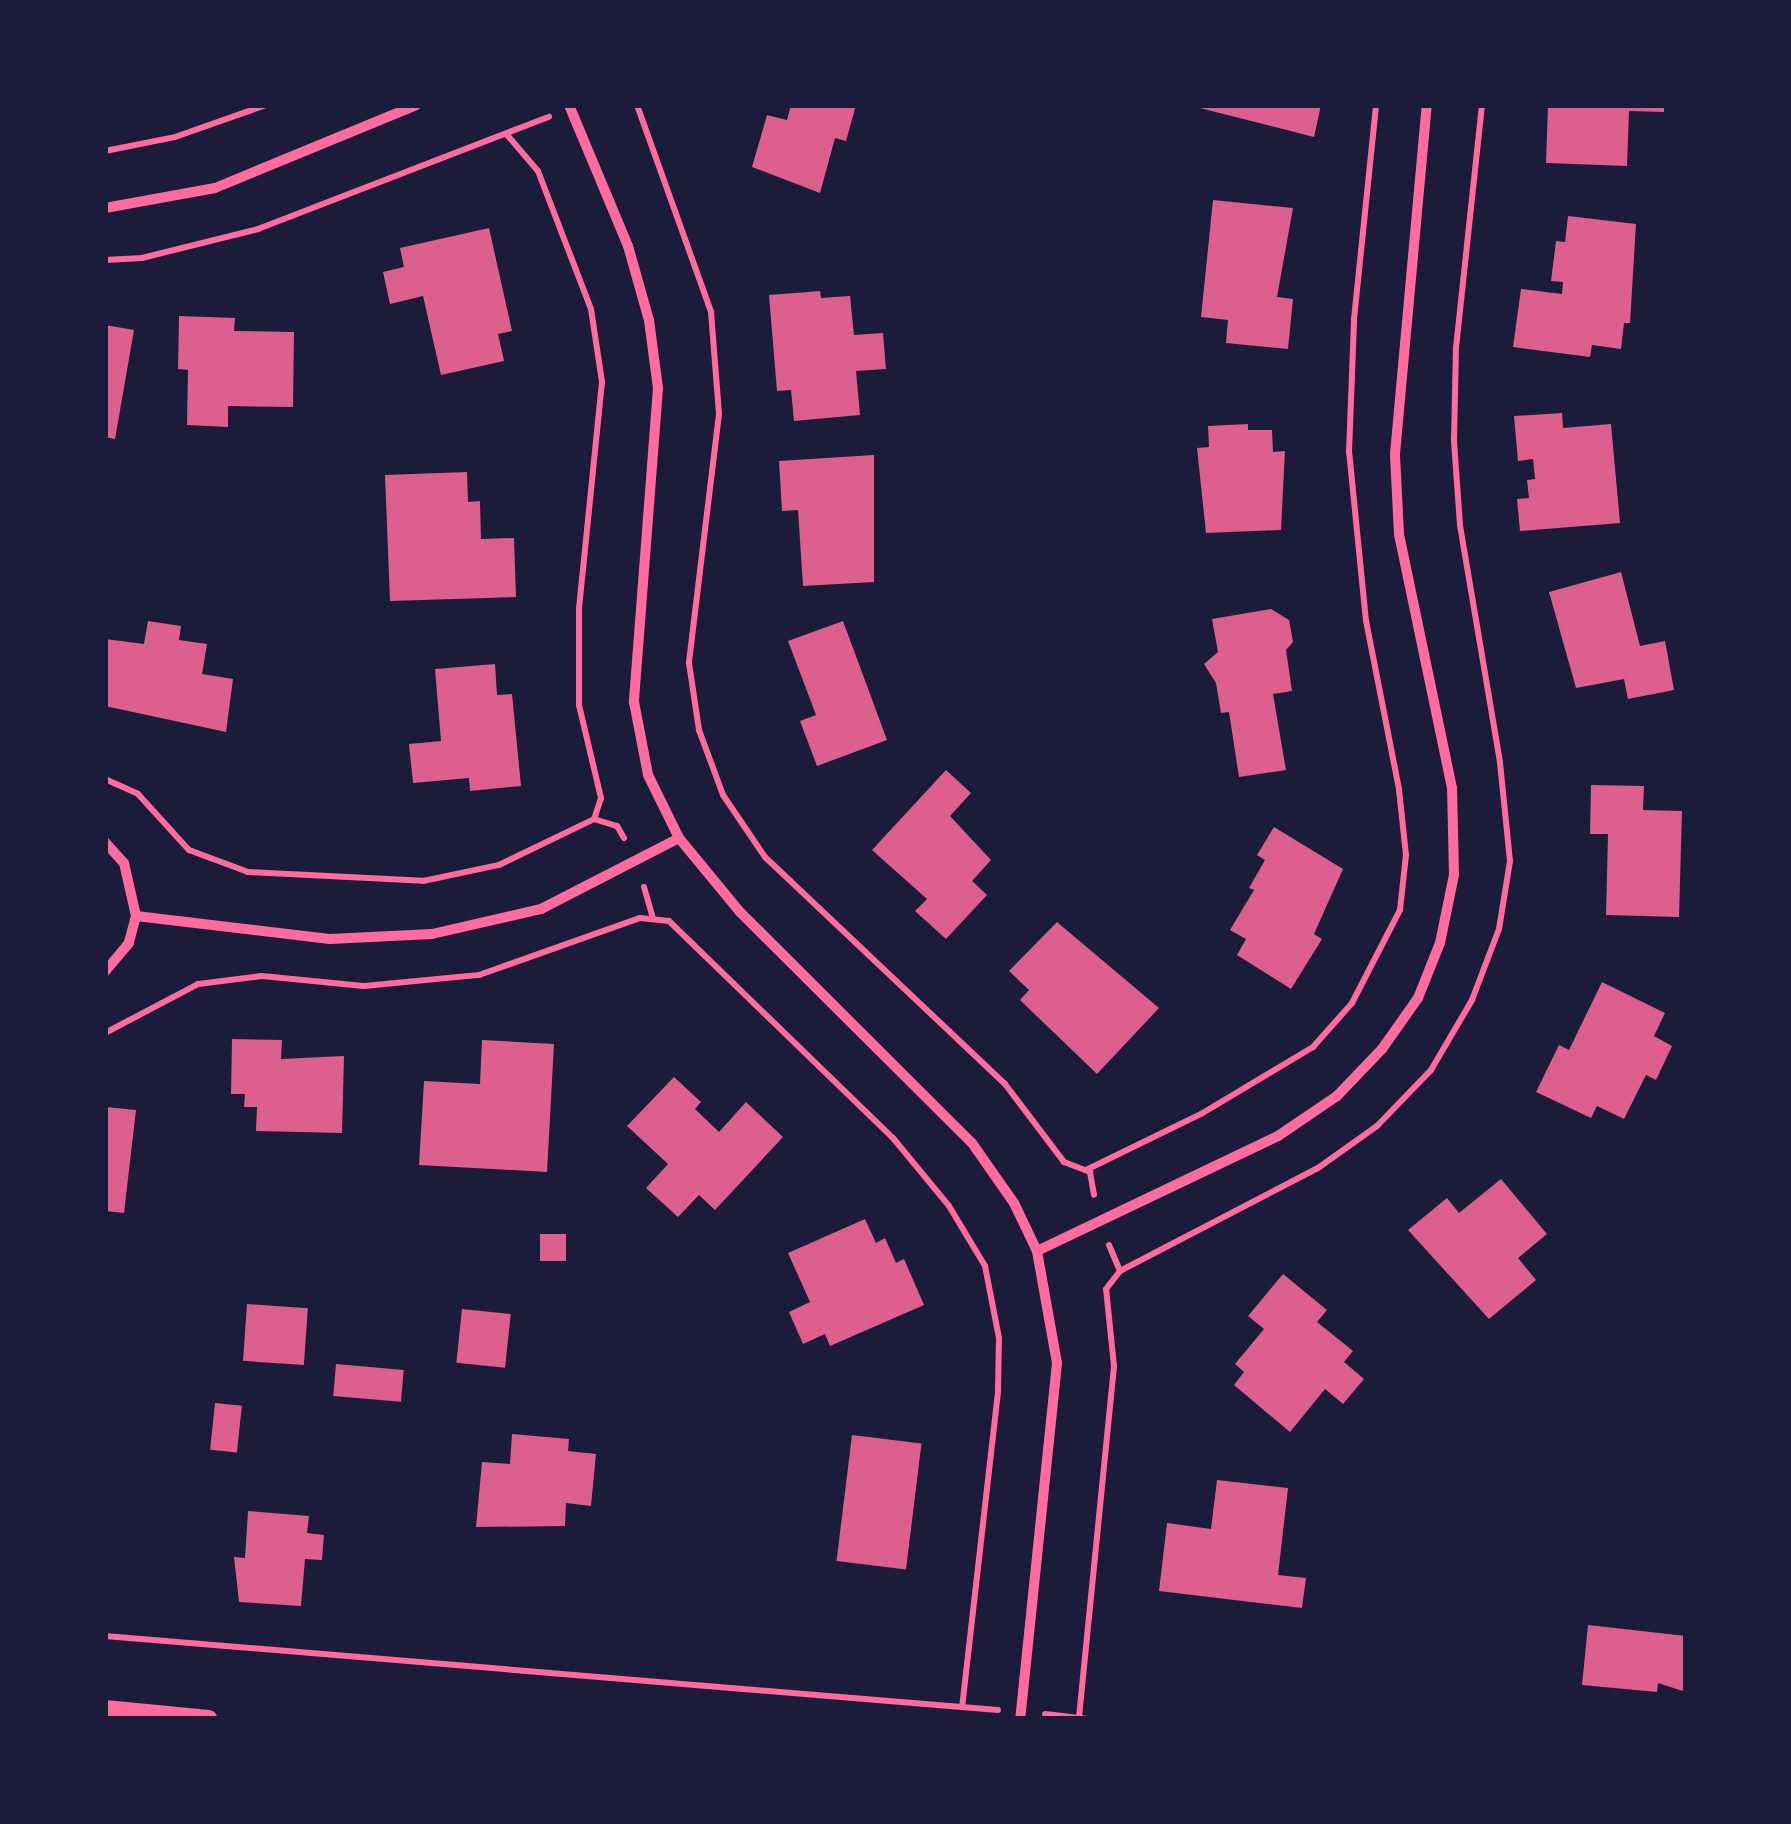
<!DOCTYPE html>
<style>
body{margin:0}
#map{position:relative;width:1791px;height:1824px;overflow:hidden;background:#1b1b3a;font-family:Mulish,sans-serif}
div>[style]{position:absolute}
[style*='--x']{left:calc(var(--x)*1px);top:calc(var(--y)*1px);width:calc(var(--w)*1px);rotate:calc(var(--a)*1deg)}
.building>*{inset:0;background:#dd5f8e;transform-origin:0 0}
.path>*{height:6px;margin:-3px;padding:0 3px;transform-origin:3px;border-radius:3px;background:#ff6b9d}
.minor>*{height:10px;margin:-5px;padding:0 5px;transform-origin:5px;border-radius:5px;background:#ff6b9d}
.tertiary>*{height:18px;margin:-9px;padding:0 9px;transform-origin:9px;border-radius:9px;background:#ff6b9d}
span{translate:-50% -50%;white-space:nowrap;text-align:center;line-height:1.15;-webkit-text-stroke:8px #1b1b3a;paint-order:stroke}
.frame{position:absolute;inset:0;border:108px solid #1b1b3a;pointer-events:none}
</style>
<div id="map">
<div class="building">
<i style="clip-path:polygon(791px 105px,856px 105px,846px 141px,835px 138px,820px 193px,752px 167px,767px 115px,787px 120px)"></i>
<i style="clip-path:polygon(1188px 105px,1321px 105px,1314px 137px)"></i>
<i style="clip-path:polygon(1548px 105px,1664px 105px,1664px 112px,1629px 111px,1627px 166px,1546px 163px)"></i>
<i style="clip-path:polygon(1213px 200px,1293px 208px,1277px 297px,1293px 299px,1288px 349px,1226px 343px,1228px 320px,1201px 317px)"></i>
<i style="clip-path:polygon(1568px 216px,1636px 224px,1630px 323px,1624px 323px,1621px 349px,1592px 345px,1590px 357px,1513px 347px,1521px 289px,1562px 294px,1563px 282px,1551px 281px,1556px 241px,1565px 242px)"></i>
<i style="clip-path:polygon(489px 228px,512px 331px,498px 334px,504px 361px,441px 375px,423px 296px,390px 304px,383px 272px,404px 267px,400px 248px)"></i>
<i style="clip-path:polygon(820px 291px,821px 298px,850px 296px,854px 335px,883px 333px,886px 369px,856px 371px,860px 415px,794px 421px,791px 390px,777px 391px,769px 295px)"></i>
<i style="clip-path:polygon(179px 316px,235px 318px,234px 331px,294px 332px,293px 407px,228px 406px,228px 427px,187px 425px,188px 370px,178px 369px)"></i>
<i style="clip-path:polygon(105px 325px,134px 330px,115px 439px,105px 437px)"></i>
<i style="clip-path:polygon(1562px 413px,1563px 428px,1611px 424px,1620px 523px,1520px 531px,1517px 499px,1529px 498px,1527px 480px,1535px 479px,1533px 459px,1518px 461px,1514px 416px)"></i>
<i style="clip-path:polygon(1248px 424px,1248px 430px,1272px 430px,1273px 452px,1285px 451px,1281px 530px,1206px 533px,1197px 448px,1209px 447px,1208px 426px)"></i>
<i style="clip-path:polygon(874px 455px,874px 582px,803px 586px,798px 510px,782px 511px,779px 461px)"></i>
<i style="clip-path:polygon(467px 472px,468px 502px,480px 501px,481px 539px,514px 538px,516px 597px,390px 601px,385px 475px)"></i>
<i style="clip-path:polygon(1621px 572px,1640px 646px,1665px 641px,1674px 690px,1628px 699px,1624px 679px,1576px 688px,1549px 592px)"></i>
<i style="clip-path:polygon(1271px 609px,1289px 620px,1293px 642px,1286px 650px,1292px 691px,1273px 694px,1286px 770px,1239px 777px,1229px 712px,1221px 713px,1216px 683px,1204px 664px,1218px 652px,1212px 619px)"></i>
<i style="clip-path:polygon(148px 621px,181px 626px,179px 640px,207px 644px,202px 674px,233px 679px,226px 732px,105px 706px,105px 639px,144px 644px)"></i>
<i style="clip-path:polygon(843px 621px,887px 740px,817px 766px,800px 721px,816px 715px,788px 641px)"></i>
<i style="clip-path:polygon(495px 664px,497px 695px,512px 694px,521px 786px,470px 791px,469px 778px,413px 783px,409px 744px,441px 741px,435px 669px)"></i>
<i style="clip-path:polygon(946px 770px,971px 793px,950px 816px,991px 860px,972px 881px,987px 895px,946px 939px,915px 911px,927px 899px,872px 850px)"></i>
<i style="clip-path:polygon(1591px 785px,1644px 786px,1643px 810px,1682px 811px,1679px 917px,1606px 915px,1608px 834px,1590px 834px)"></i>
<i style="clip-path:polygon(1274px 827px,1343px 869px,1314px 934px,1322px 939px,1291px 989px,1237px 955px,1246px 939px,1230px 930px,1254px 890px,1249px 888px,1265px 860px,1257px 855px)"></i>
<i style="clip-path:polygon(1057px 922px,1159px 1008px,1097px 1074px,1020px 1000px,1029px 990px,1009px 971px)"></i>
<i style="clip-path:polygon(1602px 982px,1665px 1013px,1654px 1036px,1672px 1046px,1656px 1080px,1646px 1075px,1624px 1119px,1597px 1106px,1591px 1118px,1536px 1092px,1559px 1045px,1569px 1050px)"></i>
<i style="clip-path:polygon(232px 1039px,282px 1040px,281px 1059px,344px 1056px,342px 1133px,256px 1131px,257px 1107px,244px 1107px,245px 1094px,231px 1094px)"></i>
<i style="clip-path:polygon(482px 1040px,554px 1044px,547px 1172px,419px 1165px,424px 1081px,480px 1084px)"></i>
<i style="clip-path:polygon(674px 1077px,701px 1102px,695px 1109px,719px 1132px,746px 1102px,783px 1137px,715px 1210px,699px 1195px,678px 1217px,646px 1188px,668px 1164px,627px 1126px)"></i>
<i style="clip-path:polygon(105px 1107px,136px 1110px,124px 1213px,105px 1211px)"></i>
<i style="clip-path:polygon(1501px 1179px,1547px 1234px,1518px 1258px,1536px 1280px,1489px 1319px,1408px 1230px,1447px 1198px,1459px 1213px)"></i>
<i style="clip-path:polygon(865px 1219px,876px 1243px,885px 1238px,896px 1263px,904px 1259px,924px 1305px,830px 1346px,825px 1334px,803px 1344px,789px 1312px,810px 1302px,788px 1253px)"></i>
<i style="left:540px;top:1234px;width:26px;height:27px"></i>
<i style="clip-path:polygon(1283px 1274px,1327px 1310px,1317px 1322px,1353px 1351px,1344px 1362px,1364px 1379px,1343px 1404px,1325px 1389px,1290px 1432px,1234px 1385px,1244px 1372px,1235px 1364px,1264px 1329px,1248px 1316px)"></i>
<i style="left:247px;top:1304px;width:61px;height:57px;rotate:4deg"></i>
<i style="left:462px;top:1309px;width:49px;height:54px;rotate:6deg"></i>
<i style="left:336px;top:1364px;width:68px;height:32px;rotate:5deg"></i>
<i style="left:215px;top:1403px;width:27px;height:47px;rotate:6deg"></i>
<i style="clip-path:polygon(512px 1434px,569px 1439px,568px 1451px,596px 1454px,591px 1506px,566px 1503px,565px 1526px,476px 1527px,482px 1462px,510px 1464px)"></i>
<i style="left:852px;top:1435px;width:70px;height:127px;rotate:7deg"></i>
<i style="clip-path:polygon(1217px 1480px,1288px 1488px,1278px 1575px,1306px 1578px,1302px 1608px,1159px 1591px,1167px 1523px,1211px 1529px)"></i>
<i style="clip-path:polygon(248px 1511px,309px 1516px,307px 1533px,324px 1535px,322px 1560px,305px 1559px,301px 1606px,239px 1602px,234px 1557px,245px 1558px)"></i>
<i style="clip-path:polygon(1588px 1625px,1686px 1636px,1686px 1692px,1658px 1683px,1657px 1692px,1582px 1685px)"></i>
</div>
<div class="path">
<i style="--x:637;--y:105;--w:220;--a:70.3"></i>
<i style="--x:711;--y:312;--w:102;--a:85.5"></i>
<i style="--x:719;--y:414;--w:251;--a:96.9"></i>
<i style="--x:689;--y:663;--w:68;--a:81.5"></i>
<i style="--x:699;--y:730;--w:69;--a:69.7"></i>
<i style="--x:723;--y:795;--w:75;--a:55.9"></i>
<i style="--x:765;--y:857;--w:330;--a:43.4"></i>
<i style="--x:1005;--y:1084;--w:98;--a:52.9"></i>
<i style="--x:1064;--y:1162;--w:28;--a:21"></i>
<i style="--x:1090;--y:1172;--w:23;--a:80"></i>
<i style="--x:508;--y:136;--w:46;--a:49.4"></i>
<i style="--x:538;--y:171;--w:148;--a:69"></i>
<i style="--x:591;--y:309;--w:74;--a:81.4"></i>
<i style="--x:602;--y:382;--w:228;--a:95.8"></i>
<i style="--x:579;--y:609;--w:96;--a:90"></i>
<i style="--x:579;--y:705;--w:96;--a:76.7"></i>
<i style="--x:601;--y:798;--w:22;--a:108"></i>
<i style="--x:105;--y:151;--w:71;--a:-11.3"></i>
<i style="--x:175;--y:137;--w:96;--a:-19.4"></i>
<i style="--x:105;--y:260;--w:37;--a:-3"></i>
<i style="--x:142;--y:258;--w:120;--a:-14"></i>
<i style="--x:258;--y:229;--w:312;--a:-21.1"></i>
<i style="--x:105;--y:779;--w:36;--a:24"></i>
<i style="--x:138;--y:794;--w:76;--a:47.7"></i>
<i style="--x:189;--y:850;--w:63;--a:20.4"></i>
<i style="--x:248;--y:872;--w:175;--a:2.9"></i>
<i style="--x:423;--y:881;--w:78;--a:-11.9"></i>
<i style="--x:499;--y:865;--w:106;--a:-25.8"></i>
<i style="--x:594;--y:819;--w:24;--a:17"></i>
<i style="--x:617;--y:826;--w:14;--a:60"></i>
<i style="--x:644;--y:887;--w:33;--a:74"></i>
<i style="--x:105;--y:1033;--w:105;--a:-27.8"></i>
<i style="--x:198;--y:984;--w:64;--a:-7.1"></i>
<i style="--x:262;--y:976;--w:102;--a:5.6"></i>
<i style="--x:364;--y:986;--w:116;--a:-5.5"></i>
<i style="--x:479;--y:975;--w:171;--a:-19.5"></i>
<i style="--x:640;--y:918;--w:29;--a:6"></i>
<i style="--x:669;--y:921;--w:312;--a:44.1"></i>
<i style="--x:893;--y:1138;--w:88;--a:50.5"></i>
<i style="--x:949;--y:1206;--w:70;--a:59"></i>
<i style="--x:985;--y:1266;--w:73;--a:79"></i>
<i style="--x:999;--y:1338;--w:54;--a:91.1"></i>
<i style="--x:998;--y:1392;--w:316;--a:96.5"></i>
<i style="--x:1086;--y:1170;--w:128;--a:-26"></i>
<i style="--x:1201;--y:1114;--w:131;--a:-30.9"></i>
<i style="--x:1313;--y:1047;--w:59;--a:-48.4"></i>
<i style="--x:1352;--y:1003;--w:105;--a:-62.7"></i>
<i style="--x:1400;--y:910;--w:55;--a:-83.8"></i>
<i style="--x:1406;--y:855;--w:66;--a:-96.1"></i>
<i style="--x:1399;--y:789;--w:171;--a:-101.1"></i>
<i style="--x:1366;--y:621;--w:170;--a:-95.7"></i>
<i style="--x:1349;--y:452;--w:133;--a:-87.8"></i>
<i style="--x:1354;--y:319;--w:215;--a:-84.1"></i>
<i style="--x:1109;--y:1245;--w:28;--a:67"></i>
<i style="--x:105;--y:1636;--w:896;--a:4.74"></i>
<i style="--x:1045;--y:1714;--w:43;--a:6.6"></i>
<i style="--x:1079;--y:1717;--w:353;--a:-84.3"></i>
<i style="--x:1114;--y:1366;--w:77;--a:-95.9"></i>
<i style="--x:1106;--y:1289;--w:23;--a:-52"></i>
<i style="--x:1120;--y:1271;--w:223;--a:-27.5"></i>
<i style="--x:1318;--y:1168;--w:72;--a:-35.4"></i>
<i style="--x:1377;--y:1126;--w:78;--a:-46"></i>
<i style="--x:1431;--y:1070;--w:81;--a:-59.6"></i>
<i style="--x:1472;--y:1000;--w:76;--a:-69.2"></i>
<i style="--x:1499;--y:929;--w:69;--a:-80.8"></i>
<i style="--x:1510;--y:861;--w:100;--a:-95.8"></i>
<i style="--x:1500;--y:762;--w:240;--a:-99.6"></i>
<i style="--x:1460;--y:525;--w:84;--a:-94.1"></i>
<i style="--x:1454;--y:441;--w:93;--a:-88.8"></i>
<i style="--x:1456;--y:348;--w:244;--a:-83.9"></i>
</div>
<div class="minor">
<i style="--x:569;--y:105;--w:153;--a:67.3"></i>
<i style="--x:628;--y:246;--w:77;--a:74.2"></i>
<i style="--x:649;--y:320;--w:69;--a:82.5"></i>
<i style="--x:658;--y:388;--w:315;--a:94.4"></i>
<i style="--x:634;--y:702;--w:74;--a:79.1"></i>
<i style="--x:648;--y:775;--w:70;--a:63.8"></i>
<i style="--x:679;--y:838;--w:96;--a:50.5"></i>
<i style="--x:740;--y:912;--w:327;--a:44.9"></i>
<i style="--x:972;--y:1143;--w:73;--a:55"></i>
<i style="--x:1014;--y:1203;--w:53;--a:64.4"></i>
<i style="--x:1037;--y:1251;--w:114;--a:79.9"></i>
<i style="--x:1057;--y:1363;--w:358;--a:95.9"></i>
<i style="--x:105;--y:208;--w:112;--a:-10.3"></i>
<i style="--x:215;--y:188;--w:217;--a:-22.4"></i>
<i style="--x:105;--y:842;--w:28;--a:48"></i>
<i style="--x:124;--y:863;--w:54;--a:77.2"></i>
<i style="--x:136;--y:916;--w:28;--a:105"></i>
<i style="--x:129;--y:943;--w:38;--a:130"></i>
<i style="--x:136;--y:916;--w:195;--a:6.8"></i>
<i style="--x:330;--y:939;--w:102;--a:-2.8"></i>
<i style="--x:432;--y:934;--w:112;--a:-12.9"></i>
<i style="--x:541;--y:909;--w:155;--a:-27.2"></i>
<i style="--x:1037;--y:1251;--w:267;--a:-25.5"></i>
<i style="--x:1278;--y:1136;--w:71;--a:-34.1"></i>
<i style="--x:1337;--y:1096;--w:65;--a:-46.2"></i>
<i style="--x:1382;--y:1049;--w:62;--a:-54.8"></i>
<i style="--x:1418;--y:998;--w:59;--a:-68.2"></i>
<i style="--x:1440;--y:943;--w:69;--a:-78.4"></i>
<i style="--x:1454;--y:875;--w:87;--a:-91.3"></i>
<i style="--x:1452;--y:788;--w:259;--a:-101.8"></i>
<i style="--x:1399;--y:534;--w:80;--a:-92.9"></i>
<i style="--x:1395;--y:454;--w:350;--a:-84.8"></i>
</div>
<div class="tertiary">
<i style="--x:105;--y:1709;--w:104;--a:5.5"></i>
</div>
<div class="frame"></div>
</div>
